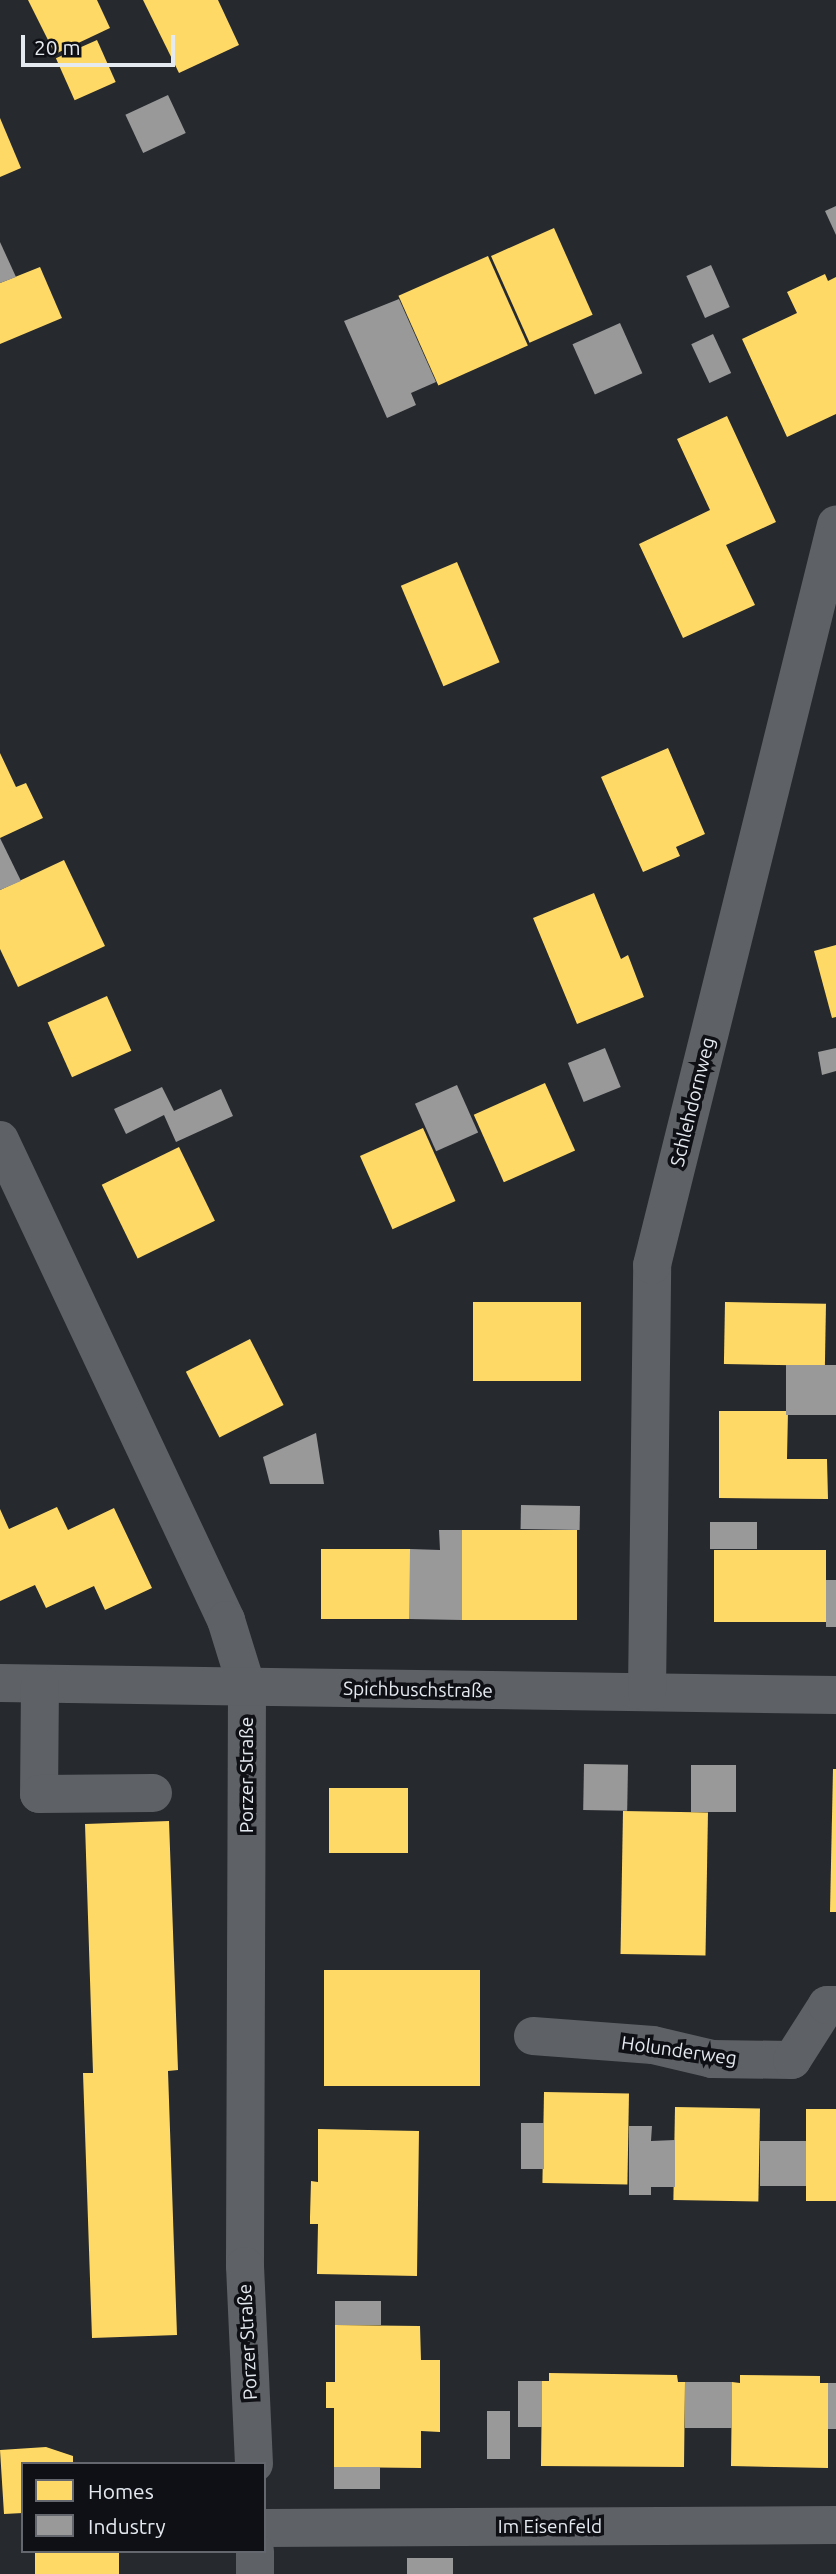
<!DOCTYPE html>
<meta charset="utf-8">
<style>
body{margin:0}
#map{position:relative;width:836px;height:2574px;overflow:hidden;background:#26292e;font-family:Ubuntu,sans-serif}
div>[style]{position:absolute}
[style*='--x']{left:calc(var(--x)*1px);top:calc(var(--y)*1px);width:calc(var(--w)*1px);rotate:calc(var(--a)*1deg)}
.homes>*{inset:0;background:#ffd966;transform-origin:0 0}
.industry>*{inset:0;background:#999;transform-origin:0 0}
.minor>*{height:38px;margin:-19px;padding:0 19px;transform-origin:19px;border-radius:19px;background:#5e6165}
span{translate:-50% -50%;white-space:nowrap;text-align:center;line-height:1.15;-webkit-text-stroke:7px #0e1015;paint-order:stroke}
.street-label{font-size:19px;color:#e5e9f0}
.legend{position:absolute;left:21px;top:2462px;width:245px;height:91px;box-sizing:border-box;background:#0e1015;border:2px solid #64676d;margin:0;padding:9px 12px;list-style:none;font-size:21px;color:#e5e9f0}
.legend li{display:flex;align-items:center;gap:14px;height:35px}
.legend b{width:35px;border:2px solid #64676d}
.scale{position:absolute;left:21px;top:35px;width:154px;height:32px;box-sizing:border-box;border:4px solid #e5e9f0;border-top:0;padding-left:9px;font-size:21px;line-height:24px;white-space:nowrap;color:#e5e9f0;-webkit-text-stroke:5px #0e1015;paint-order:stroke}
</style>
<div id="map">
<div class="homes">
<i style="clip-path:polygon(28px 0,97px 0,110px 28px,55px 54px)"></i>
<i style="clip-path:polygon(143px 0,218px 0,239px 45px,179px 73px)"></i>
<i style="left:97px;top:40px;width:46px;height:45px;rotate:66deg"></i>
<i style="clip-path:polygon(0 118px,21px 168px,0 177px)"></i>
<i style="left:554px;top:228px;width:95px;height:69px;rotate:66deg"></i>
<i style="left:488px;top:256px;width:98px;height:98px;rotate:66deg"></i>
<i style="clip-path:polygon(40px 267px,62px 318px,0 344px,0 283px)"></i>
<i style="clip-path:polygon(825px 274px,828px 281px,836px 277px,836px 414px,787px 437px,742px 339px,797px 313px,787px 292px)"></i>
<i style="clip-path:polygon(727px 416px,776px 522px,726px 545px,755px 605px,683px 638px,639px 544px,710px 510px,677px 439px)"></i>
<i style="left:457px;top:562px;width:109px;height:61px;rotate:67deg"></i>
<i style="clip-path:polygon(668px 748px,705px 834px,676px 847px,680px 856px,643px 872px,601px 777px)"></i>
<i style="clip-path:polygon(0 753px,16px 787px,26px 783px,43px 818px,0 838px)"></i>
<i style="clip-path:polygon(64px 860px,105px 946px,18px 987px,0 949px,0 890px)"></i>
<i style="clip-path:polygon(594px 893px,621px 959px,628px 955px,644px 997px,577px 1024px,533px 918px)"></i>
<i style="clip-path:polygon(836px 945px,836px 1017px,832px 1018px,814px 951px)"></i>
<i style="left:107px;top:996px;width:60px;height:65px;rotate:66deg"></i>
<i style="left:545px;top:1083px;width:74px;height:78px;rotate:66deg"></i>
<i style="left:423px;top:1128px;width:80px;height:69px;rotate:66deg"></i>
<i style="left:179px;top:1147px;width:82px;height:86px;rotate:64deg"></i>
<i style="left:473px;top:1302px;width:108px;height:79px"></i>
<i style="left:725px;top:1302px;width:101px;height:62px;rotate:1deg"></i>
<i style="left:250px;top:1339px;width:74px;height:72px;rotate:63deg"></i>
<i style="clip-path:polygon(719px 1411px,788px 1411px,787px 1459px,827px 1459px,828px 1499px,719px 1498px)"></i>
<i style="clip-path:polygon(57px 1507px,68px 1530px,114px 1508px,152px 1588px,105px 1610px,94px 1586px,46px 1608px,35px 1585px,0 1601px,0 1509px,9px 1529px)"></i>
<i style="left:462px;top:1530px;width:115px;height:90px"></i>
<i style="left:321px;top:1549px;width:89px;height:70px"></i>
<i style="left:714px;top:1550px;width:112px;height:72px"></i>
<i style="clip-path:polygon(833px 1769px,836px 1769px,836px 1912px,830px 1912px)"></i>
<i style="left:329px;top:1788px;width:79px;height:65px"></i>
<i style="left:623px;top:1811px;width:85px;height:143px;rotate:1deg"></i>
<i style="clip-path:polygon(169px 1821px,178px 2070px,168px 2071px,177px 2335px,92px 2338px,83px 2073px,93px 2073px,85px 1824px)"></i>
<i style="left:324px;top:1970px;width:156px;height:116px"></i>
<i style="left:544px;top:2092px;width:85px;height:91px;rotate:1deg"></i>
<i style="left:675px;top:2107px;width:85px;height:93px;rotate:1deg"></i>
<i style="left:806px;top:2109px;width:30px;height:92px"></i>
<i style="clip-path:polygon(318px 2129px,419px 2131px,417px 2276px,317px 2274px,318px 2224px,310px 2224px,310px 2217px,311px 2181px,318px 2182px)"></i>
<i style="clip-path:polygon(335px 2325px,420px 2326px,421px 2360px,440px 2360px,440px 2432px,421px 2431px,421px 2468px,334px 2467px,334px 2408px,326px 2408px,326px 2382px,335px 2382px)"></i>
<i style="clip-path:polygon(549px 2373px,677px 2375px,678px 2382px,685px 2382px,684px 2467px,541px 2466px,542px 2381px,549px 2381px)"></i>
<i style="clip-path:polygon(740px 2375px,820px 2376px,820px 2383px,828px 2383px,828px 2468px,731px 2466px,732px 2382px,740px 2383px)"></i>
<i style="clip-path:polygon(46px 2447px,73px 2456px,73px 2464px,23px 2464px,23px 2513px,4px 2514px,0 2450px)"></i>
<i style="left:35px;top:2551px;width:84px;height:23px"></i>
</div>
<div class="industry">
<i style="left:168px;top:95px;width:42px;height:47px;rotate:65deg"></i>
<i style="clip-path:polygon(836px 206px,836px 235px,825px 211px)"></i>
<i style="clip-path:polygon(0 242px,16px 277px,0 283px)"></i>
<i style="left:711px;top:265px;width:46px;height:27px;rotate:66deg"></i>
<i style="clip-path:polygon(399px 299px,436px 382px,411px 393px,416px 405px,387px 418px,344px 321px)"></i>
<i style="left:620px;top:323px;width:55px;height:52px;rotate:66deg"></i>
<i style="left:713px;top:334px;width:43px;height:24px;rotate:65deg"></i>
<i style="clip-path:polygon(0 838px,21px 881px,0 890px)"></i>
<i style="left:605px;top:1048px;width:42px;height:40px;rotate:68deg"></i>
<i style="clip-path:polygon(836px 1048px,836px 1071px,822px 1075px,818px 1052px)"></i>
<i style="left:457px;top:1085px;width:52px;height:46px;rotate:66deg"></i>
<i style="clip-path:polygon(162px 1087px,174px 1111px,221px 1089px,233px 1116px,176px 1142px,164px 1115px,126px 1134px,114px 1109px)"></i>
<i style="left:786px;top:1365px;width:50px;height:50px"></i>
<i style="clip-path:polygon(316px 1433px,324px 1484px,270px 1484px,263px 1457px)"></i>
<i style="left:521px;top:1505px;width:59px;height:24px;rotate:1deg"></i>
<i style="left:710px;top:1522px;width:47px;height:27px"></i>
<i style="clip-path:polygon(439px 1530px,462px 1530px,462px 1620px,409px 1619px,410px 1549px,440px 1550px)"></i>
<i style="left:826px;top:1580px;width:10px;height:47px"></i>
<i style="left:584px;top:1764px;width:44px;height:46px;rotate:1deg"></i>
<i style="left:691px;top:1765px;width:45px;height:47px"></i>
<i style="left:521px;top:2123px;width:23px;height:46px"></i>
<i style="clip-path:polygon(629px 2126px,652px 2126px,651px 2141px,675px 2140px,675px 2187px,651px 2187px,651px 2195px,629px 2195px)"></i>
<i style="left:760px;top:2141px;width:46px;height:45px"></i>
<i style="left:335px;top:2301px;width:46px;height:24px"></i>
<i style="left:518px;top:2381px;width:24px;height:46px"></i>
<i style="left:685px;top:2382px;width:47px;height:46px"></i>
<i style="left:828px;top:2383px;width:8px;height:46px"></i>
<i style="left:487px;top:2411px;width:23px;height:48px"></i>
<i style="left:334px;top:2467px;width:46px;height:22px"></i>
<i style="left:407px;top:2558px;width:46px;height:16px"></i>
</div>
<div class="minor">
<i style="--x:0;--y:1140;--w:531;--a:64.79"></i>
<i style="--x:226;--y:1620;--w:71;--a:72.8"></i>
<i style="--x:247;--y:1688;--w:578;--a:90.2"></i>
<i style="--x:245;--y:2266;--w:198;--a:87.4"></i>
<i style="--x:0;--y:1683;--w:836;--a:0.82"></i>
<i style="--x:40;--y:1684;--w:110;--a:90.5"></i>
<i style="--x:39;--y:1794;--w:114;--a:-0.5"></i>
<i style="--x:647;--y:1692;--w:427;--a:-89.3"></i>
<i style="--x:652;--y:1265;--w:763;--a:-76.04"></i>
<i style="--x:533;--y:2036;--w:120;--a:4.3"></i>
<i style="--x:653;--y:2045;--w:61;--a:13.3"></i>
<i style="--x:712;--y:2059;--w:80;--a:0.7"></i>
<i style="--x:792;--y:2060;--w:65;--a:-57.5"></i>
<i style="--x:827;--y:2005;--w:9;--a:0"></i>
<i style="--x:264;--y:2528;--w:572;--a:-0.3"></i>
<i style="--x:255;--y:2574;--w:23;--a:-90"></i>
</div>
<div class="street-label">
<span style="left:693px;top:1102px;rotate:-76deg">Schlehdornweg</span>
<span style="left:418px;top:1690px;rotate:1deg">Spichbuschstraße</span>
<span style="left:247px;top:1775px;rotate:-90deg">Porzer Straße</span>
<span style="left:679px;top:2051px;rotate:8deg">Holunderweg</span>
<span style="left:248px;top:2342px;rotate:-93deg">Porzer Straße</span>
<span style="left:550px;top:2527px">Im Eisenfeld</span>
</div>
<ul class="legend">
<li><b style="height:19px;background:#ffd966"></b>Homes</li>
<li><b style="height:19px;background:#999"></b>Industry</li>
</ul>
<div class="scale">20 m</div>
</div>
